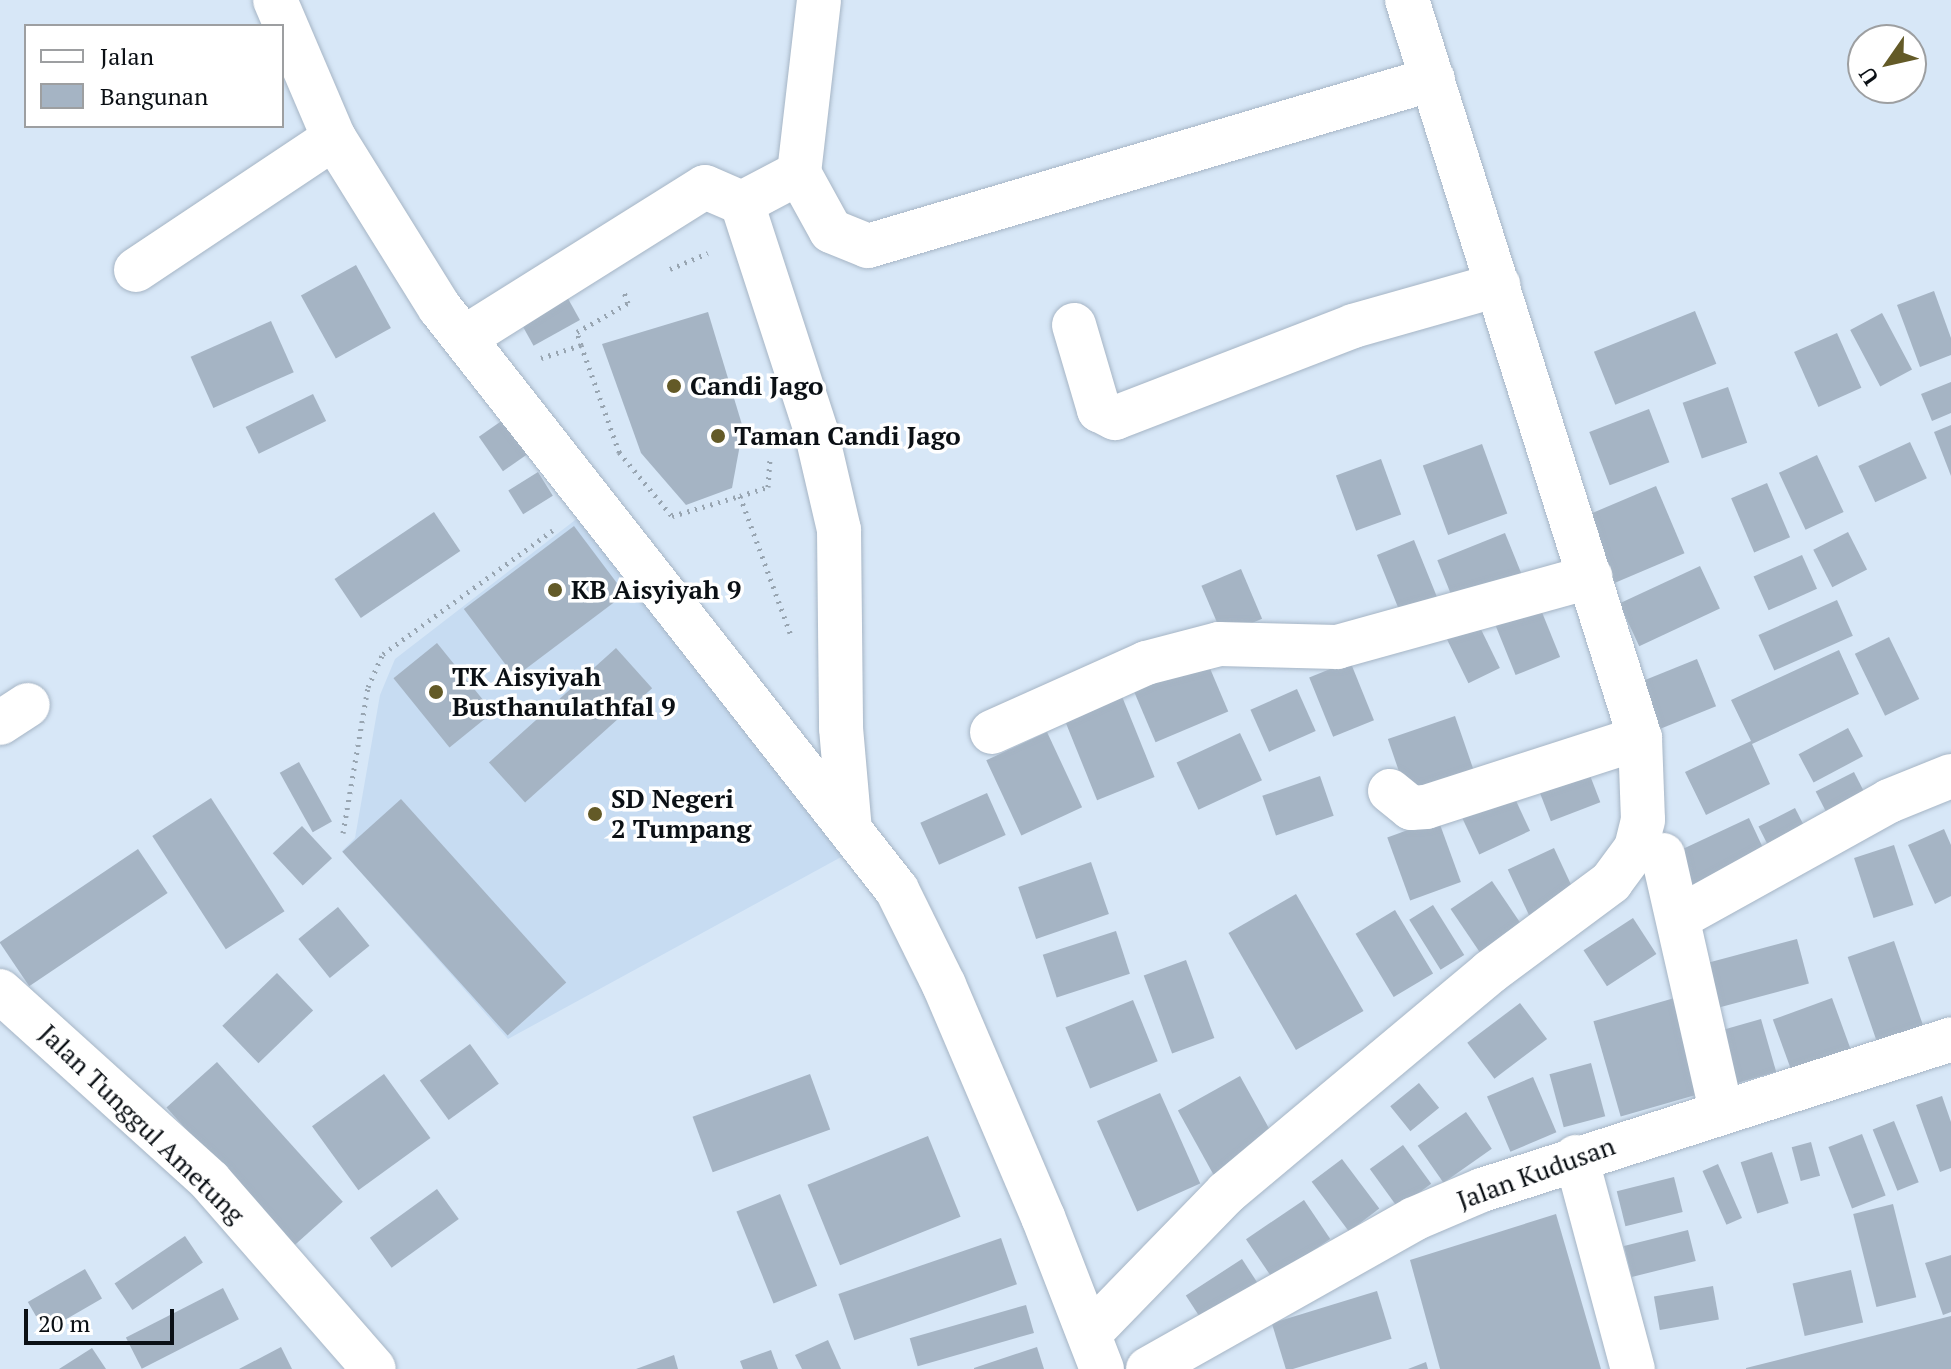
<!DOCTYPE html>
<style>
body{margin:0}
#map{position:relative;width:1951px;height:1369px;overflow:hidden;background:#d7e7f7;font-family:"PT Serif",serif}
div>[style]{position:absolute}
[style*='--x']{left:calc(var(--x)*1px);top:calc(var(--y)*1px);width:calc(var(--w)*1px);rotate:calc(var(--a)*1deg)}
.built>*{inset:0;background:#c7dcf2}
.building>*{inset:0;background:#a5b4c4;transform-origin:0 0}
.path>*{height:5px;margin-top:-2.5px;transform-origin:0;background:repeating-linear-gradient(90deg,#98a5b1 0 2px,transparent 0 8px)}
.roads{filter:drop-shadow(0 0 2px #a6b5c5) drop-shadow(0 0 2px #a6b5c5)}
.minor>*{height:44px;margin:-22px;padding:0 22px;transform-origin:22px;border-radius:22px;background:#fff}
.dots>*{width:22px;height:22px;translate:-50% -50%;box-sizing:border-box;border:4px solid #fff;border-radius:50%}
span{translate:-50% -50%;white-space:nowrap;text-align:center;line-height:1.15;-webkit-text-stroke:7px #fff;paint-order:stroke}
.poi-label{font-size:26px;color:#0b1015;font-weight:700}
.left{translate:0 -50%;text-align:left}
.street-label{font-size:26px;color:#0b1015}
.legend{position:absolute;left:24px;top:24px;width:260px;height:104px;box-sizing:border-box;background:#fff;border:2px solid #9d9fa1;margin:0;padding:10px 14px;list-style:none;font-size:24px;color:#0b1015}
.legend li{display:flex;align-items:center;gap:16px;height:40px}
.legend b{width:40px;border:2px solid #9d9fa1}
.north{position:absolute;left:1847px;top:24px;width:80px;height:80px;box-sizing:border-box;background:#fff;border:2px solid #9d9fa1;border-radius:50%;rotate:236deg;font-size:22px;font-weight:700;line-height:32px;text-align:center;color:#0b1015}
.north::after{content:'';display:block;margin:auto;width:28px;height:36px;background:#635a27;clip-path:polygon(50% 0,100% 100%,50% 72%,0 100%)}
.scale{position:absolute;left:24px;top:1309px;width:150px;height:36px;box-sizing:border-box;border:4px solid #0b1015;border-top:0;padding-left:10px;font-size:24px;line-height:28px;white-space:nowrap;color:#0b1015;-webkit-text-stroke:6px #fff;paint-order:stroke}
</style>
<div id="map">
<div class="built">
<i style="clip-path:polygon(583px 514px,843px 856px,508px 1039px,342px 851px,355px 838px,380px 695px,395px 659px)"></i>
</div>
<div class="building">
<i style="left:356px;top:265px;width:72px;height:63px;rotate:61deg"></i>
<i style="left:561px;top:286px;width:39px;height:53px;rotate:61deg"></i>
<i style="clip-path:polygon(1934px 291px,1951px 338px,1951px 355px,1920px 367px,1897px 305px)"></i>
<i style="left:1695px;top:311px;width:57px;height:109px;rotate:68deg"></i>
<i style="clip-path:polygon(708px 312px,743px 428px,732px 488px,686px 505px,641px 453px,602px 344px)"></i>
<i style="left:1882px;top:313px;width:64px;height:36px;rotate:62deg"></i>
<i style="left:271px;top:321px;width:56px;height:88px;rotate:66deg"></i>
<i style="left:1837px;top:333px;width:60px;height:47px;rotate:66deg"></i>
<i style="clip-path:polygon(1951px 382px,1951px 413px,1932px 421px,1921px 394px)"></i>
<i style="left:1728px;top:387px;width:59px;height:48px;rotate:71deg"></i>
<i style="left:313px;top:394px;width:30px;height:75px;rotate:64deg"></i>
<i style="left:1649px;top:409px;width:57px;height:64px;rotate:69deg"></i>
<i style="left:510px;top:415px;width:42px;height:38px;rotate:55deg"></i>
<i style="clip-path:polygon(1951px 425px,1951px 476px,1934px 432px)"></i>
<i style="left:1910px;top:442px;width:40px;height:57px;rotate:65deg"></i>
<i style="left:1482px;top:444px;width:74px;height:63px;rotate:70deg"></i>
<i style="left:1817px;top:455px;width:63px;height:42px;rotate:65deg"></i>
<i style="left:1381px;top:459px;width:59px;height:48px;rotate:70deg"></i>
<i style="left:538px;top:472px;width:28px;height:35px;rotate:58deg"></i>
<i style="left:1767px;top:483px;width:59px;height:39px;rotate:67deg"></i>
<i style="left:1656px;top:486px;width:73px;height:76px;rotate:67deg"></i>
<i style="left:434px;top:512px;width:47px;height:120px;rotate:56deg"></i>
<i style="left:574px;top:526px;width:85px;height:138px;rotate:53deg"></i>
<i style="left:1848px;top:532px;width:42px;height:39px;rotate:63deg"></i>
<i style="left:1505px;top:533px;width:51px;height:73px;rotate:68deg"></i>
<i style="left:1414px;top:540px;width:63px;height:40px;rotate:68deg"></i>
<i style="left:1802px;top:555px;width:37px;height:53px;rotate:66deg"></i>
<i style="left:1700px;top:566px;width:47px;height:89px;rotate:65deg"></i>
<i style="left:1241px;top:569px;width:54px;height:43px;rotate:67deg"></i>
<i style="left:1535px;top:595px;width:67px;height:48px;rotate:68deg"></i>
<i style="left:1837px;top:600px;width:39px;height:86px;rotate:66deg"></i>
<i style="left:1474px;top:615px;width:59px;height:35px;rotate:64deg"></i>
<i style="left:1889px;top:637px;width:69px;height:38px;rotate:64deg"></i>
<i style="left:437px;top:643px;width:89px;height:56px;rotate:51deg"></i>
<i style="left:616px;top:648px;width:54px;height:171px;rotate:48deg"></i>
<i style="clip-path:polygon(1839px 650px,1859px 694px,1752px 744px,1770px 784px,1706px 815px,1685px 772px,1751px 741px,1731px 700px)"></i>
<i style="left:1206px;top:659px;width:57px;height:79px;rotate:67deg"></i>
<i style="left:1697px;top:659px;width:51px;height:62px;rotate:68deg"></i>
<i style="left:1350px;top:661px;width:64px;height:44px;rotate:68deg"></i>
<i style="left:1119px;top:689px;width:95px;height:62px;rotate:68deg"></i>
<i style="left:1297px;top:689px;width:46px;height:51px;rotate:66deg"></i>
<i style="left:1455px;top:716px;width:62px;height:71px;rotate:71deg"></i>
<i style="left:1848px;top:728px;width:32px;height:56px;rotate:62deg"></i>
<i style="left:1047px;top:732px;width:83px;height:67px;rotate:65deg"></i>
<i style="left:1240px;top:733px;width:52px;height:70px;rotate:65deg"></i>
<i style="left:299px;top:762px;width:68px;height:22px;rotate:61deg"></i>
<i style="left:1586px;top:765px;width:40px;height:53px;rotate:69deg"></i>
<i style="left:1854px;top:772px;width:36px;height:43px;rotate:63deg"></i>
<i style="left:1320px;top:776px;width:42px;height:61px;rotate:71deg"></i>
<i style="left:1511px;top:790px;width:45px;height:56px;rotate:65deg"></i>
<i style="left:987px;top:793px;width:46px;height:73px;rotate:66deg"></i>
<i style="left:211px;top:798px;width:135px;height:70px;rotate:57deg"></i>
<i style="left:401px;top:799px;width:247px;height:79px;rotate:48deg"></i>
<i style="left:1795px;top:808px;width:35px;height:41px;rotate:63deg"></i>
<i style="left:1749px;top:818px;width:50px;height:82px;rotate:65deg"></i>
<i style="left:1438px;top:819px;width:67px;height:54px;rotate:70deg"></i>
<i style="left:302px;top:826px;width:44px;height:40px;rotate:47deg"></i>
<i style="clip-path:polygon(1944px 829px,1951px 845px,1951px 896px,1935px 904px,1908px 845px)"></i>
<i style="left:1894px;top:845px;width:63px;height:42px;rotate:72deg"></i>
<i style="left:1554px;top:848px;width:52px;height:51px;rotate:65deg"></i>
<i style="left:138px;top:849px;width:53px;height:167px;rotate:56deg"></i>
<i style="left:1091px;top:862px;width:55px;height:77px;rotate:71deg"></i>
<i style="left:1492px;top:881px;width:52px;height:50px;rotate:56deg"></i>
<i style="left:1296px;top:894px;width:135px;height:78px;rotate:60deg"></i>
<i style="left:1433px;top:905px;width:59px;height:28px;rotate:58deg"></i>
<i style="left:338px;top:907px;width:50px;height:51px;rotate:51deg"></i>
<i style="left:1395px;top:910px;width:74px;height:46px;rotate:59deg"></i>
<i style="left:1633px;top:918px;width:43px;height:59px;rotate:57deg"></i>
<i style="left:1116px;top:931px;width:45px;height:77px;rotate:72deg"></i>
<i style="left:1797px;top:939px;width:46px;height:97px;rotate:75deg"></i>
<i style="left:1894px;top:941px;width:96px;height:49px;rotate:71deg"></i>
<i style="left:1186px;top:960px;width:83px;height:45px;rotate:70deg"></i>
<i style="left:277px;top:973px;width:52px;height:76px;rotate:46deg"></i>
<i style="left:1678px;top:997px;width:99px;height:88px;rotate:74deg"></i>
<i style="left:1832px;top:998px;width:58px;height:63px;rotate:70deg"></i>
<i style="left:1133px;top:1000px;width:66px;height:73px;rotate:68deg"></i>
<i style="left:1520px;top:1003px;width:45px;height:66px;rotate:53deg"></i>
<i style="left:1761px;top:1019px;width:55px;height:52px;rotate:74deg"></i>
<i style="left:470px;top:1044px;width:49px;height:62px;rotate:54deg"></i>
<i style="left:217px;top:1062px;width:188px;height:68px;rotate:48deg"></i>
<i style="left:1591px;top:1063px;width:55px;height:43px;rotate:75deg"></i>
<i style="left:384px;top:1074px;width:79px;height:89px;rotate:54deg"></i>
<i style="left:810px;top:1074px;width:59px;height:125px;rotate:70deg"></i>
<i style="left:1240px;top:1076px;width:79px;height:71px;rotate:61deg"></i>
<i style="left:1533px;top:1077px;width:60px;height:50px;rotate:67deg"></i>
<i style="left:1419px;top:1083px;width:32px;height:37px;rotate:51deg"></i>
<i style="left:1160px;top:1093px;width:99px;height:69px;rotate:66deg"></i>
<i style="clip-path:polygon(1942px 1096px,1951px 1122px,1951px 1168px,1940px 1172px,1916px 1105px)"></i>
<i style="left:1466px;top:1112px;width:45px;height:59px;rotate:55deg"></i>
<i style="left:1894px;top:1121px;width:66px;height:23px;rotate:68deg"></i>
<i style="left:1862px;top:1134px;width:66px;height:36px;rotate:69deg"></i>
<i style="left:928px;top:1136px;width:87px;height:130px;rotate:68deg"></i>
<i style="left:1811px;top:1142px;width:35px;height:20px;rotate:75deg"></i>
<i style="left:1403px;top:1145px;width:48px;height:41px;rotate:54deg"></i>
<i style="left:1772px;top:1152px;width:54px;height:33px;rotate:72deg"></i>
<i style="left:1342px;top:1159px;width:62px;height:38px;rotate:53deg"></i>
<i style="left:1718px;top:1164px;width:59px;height:17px;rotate:66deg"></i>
<i style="left:1674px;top:1177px;width:36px;height:59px;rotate:76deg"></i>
<i style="left:437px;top:1189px;width:37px;height:83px;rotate:54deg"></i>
<i style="left:780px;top:1194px;width:99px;height:47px;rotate:68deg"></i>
<i style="left:1304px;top:1200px;width:47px;height:70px;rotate:56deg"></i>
<i style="left:1893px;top:1204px;width:96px;height:41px;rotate:76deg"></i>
<i style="clip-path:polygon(1556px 1214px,1601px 1369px,1440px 1369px,1410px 1260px)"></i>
<i style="left:1688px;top:1230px;width:32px;height:66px;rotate:76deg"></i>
<i style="left:185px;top:1236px;width:32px;height:85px;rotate:56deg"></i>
<i style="left:1001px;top:1238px;width:49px;height:172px;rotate:71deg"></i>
<i style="clip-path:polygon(1951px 1255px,1951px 1312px,1943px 1315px,1925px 1263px)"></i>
<i style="left:1242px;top:1259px;width:40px;height:67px;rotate:57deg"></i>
<i style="left:85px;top:1269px;width:34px;height:66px;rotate:60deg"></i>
<i style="left:1851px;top:1270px;width:54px;height:60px;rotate:77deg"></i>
<i style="left:1713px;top:1286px;width:34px;height:60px;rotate:80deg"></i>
<i style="left:223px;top:1288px;width:35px;height:109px;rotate:63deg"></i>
<i style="left:1377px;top:1291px;width:50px;height:110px;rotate:73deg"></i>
<i style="left:1026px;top:1305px;width:29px;height:121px;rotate:74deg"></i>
<i style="clip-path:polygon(1951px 1316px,1951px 1369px,1746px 1369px,1746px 1368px)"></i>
<i style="clip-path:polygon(828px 1340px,841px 1369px,802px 1369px,795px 1355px)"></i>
<i style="clip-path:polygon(281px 1347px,292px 1369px,239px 1369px)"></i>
<i style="clip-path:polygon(1037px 1347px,1044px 1369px,974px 1369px,974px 1368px)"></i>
<i style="clip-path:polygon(92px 1348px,106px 1369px,59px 1369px)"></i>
<i style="clip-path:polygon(771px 1350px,778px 1369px,743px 1369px,740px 1361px)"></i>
<i style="clip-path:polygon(674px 1355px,678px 1369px,636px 1369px)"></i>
<i style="clip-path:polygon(1426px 1362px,1428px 1369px,1408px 1369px)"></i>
</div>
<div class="path">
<i style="--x:670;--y:269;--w:41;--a:-22.8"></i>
<i style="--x:581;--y:345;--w:114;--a:70.4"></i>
<i style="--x:619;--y:452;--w:83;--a:50.4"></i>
<i style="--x:672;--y:516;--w:71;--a:-16.4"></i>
<i style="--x:740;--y:496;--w:146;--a:69.9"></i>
<i style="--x:541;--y:358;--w:42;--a:-18"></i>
<i style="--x:581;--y:345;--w:14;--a:-107"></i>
<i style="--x:577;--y:332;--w:59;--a:-29.6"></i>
<i style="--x:628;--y:303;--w:12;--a:-110"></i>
<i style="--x:740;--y:496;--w:29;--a:-18"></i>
<i style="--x:768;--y:487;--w:30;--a:-86"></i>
<i style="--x:343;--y:833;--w:148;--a:-80.3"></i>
<i style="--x:368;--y:687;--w:36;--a:-66"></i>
<i style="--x:383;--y:654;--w:210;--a:-36.1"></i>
</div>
<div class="roads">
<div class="minor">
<i style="--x:275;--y:0;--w:150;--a:66.9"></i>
<i style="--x:334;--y:138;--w:200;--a:58.1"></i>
<i style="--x:440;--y:308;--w:740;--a:51.86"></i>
<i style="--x:897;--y:890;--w:106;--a:63.7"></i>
<i style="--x:944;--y:985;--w:252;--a:66.9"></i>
<i style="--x:1043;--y:1217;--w:163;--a:68.8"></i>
<i style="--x:799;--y:173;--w:174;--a:-83.4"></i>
<i style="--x:742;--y:203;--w:64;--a:-27.8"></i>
<i style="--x:799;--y:173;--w:66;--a:61.1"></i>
<i style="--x:831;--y:231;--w:40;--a:22"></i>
<i style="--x:868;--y:246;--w:589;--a:-16.47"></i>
<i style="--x:136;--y:270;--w:238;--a:-33.7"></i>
<i style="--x:1074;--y:325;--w:89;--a:73.6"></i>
<i style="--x:1099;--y:410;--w:18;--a:27"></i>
<i style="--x:1115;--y:418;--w:255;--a:-21.1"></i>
<i style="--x:1353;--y:326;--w:151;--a:-15.8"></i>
<i style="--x:464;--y:338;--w:284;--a:-32.1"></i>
<i style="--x:705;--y:187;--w:40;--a:23.4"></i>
<i style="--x:742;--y:203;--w:240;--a:72"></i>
<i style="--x:816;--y:431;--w:102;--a:76.9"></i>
<i style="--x:839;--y:530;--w:198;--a:89.4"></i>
<i style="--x:841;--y:728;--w:102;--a:85"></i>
<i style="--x:0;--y:723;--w:33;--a:-33"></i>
<i style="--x:992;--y:732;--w:169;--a:-24.1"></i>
<i style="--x:1146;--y:663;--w:75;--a:-14.6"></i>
<i style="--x:1219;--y:644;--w:118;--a:1.5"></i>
<i style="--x:1337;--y:647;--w:263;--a:-15.5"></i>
<i style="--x:1390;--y:791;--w:27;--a:39"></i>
<i style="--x:1411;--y:808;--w:15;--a:-4"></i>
<i style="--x:1426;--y:807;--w:225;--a:-17.9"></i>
<i style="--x:1663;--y:855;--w:262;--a:77.2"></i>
<i style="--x:1680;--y:917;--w:239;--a:-29"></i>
<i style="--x:1889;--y:801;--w:67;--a:-22"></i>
<i style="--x:0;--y:991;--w:283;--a:42.1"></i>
<i style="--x:210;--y:1181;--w:249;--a:48.9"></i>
<i style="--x:1576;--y:1157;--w:220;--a:75"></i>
<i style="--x:1089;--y:1334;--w:197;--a:-45.8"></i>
<i style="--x:1226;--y:1193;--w:344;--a:-39.9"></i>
<i style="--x:1490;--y:972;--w:151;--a:-36.6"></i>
<i style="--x:1611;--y:882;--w:42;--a:-53.7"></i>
<i style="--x:1636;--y:848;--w:29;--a:-76"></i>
<i style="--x:1643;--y:820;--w:82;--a:-92.1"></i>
<i style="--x:1640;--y:738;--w:774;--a:-107.52"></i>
<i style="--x:1148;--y:1369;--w:305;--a:-29.4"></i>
<i style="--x:1414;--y:1219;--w:74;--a:-23.1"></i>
<i style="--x:1482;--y:1190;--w:493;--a:-17.8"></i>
</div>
</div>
<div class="dots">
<i style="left:674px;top:386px;background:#635a27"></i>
<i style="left:718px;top:436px;background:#635a27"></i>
<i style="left:555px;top:590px;background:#635a27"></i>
<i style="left:436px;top:692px;background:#635a27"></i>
<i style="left:595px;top:814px;background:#635a27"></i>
</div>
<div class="poi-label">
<span class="left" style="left:690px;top:386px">Candi Jago</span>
<span class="left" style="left:734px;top:436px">Taman Candi Jago</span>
<span class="left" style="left:571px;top:590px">KB Aisyiyah 9</span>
<span class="left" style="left:452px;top:692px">TK Aisyiyah<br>Busthanulathfal 9</span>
<span class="left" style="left:611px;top:814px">SD Negeri<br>2 Tumpang</span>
</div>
<div class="street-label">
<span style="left:142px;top:1124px;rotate:44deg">Jalan Tunggul Ametung</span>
<span style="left:1536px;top:1173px;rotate:-20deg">Jalan Kudusan</span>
</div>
<ul class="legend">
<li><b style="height:10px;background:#fff"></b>Jalan</li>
<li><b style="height:22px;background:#a5b4c4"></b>Bangunan</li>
</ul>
<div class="north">U</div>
<div class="scale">20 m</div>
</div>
